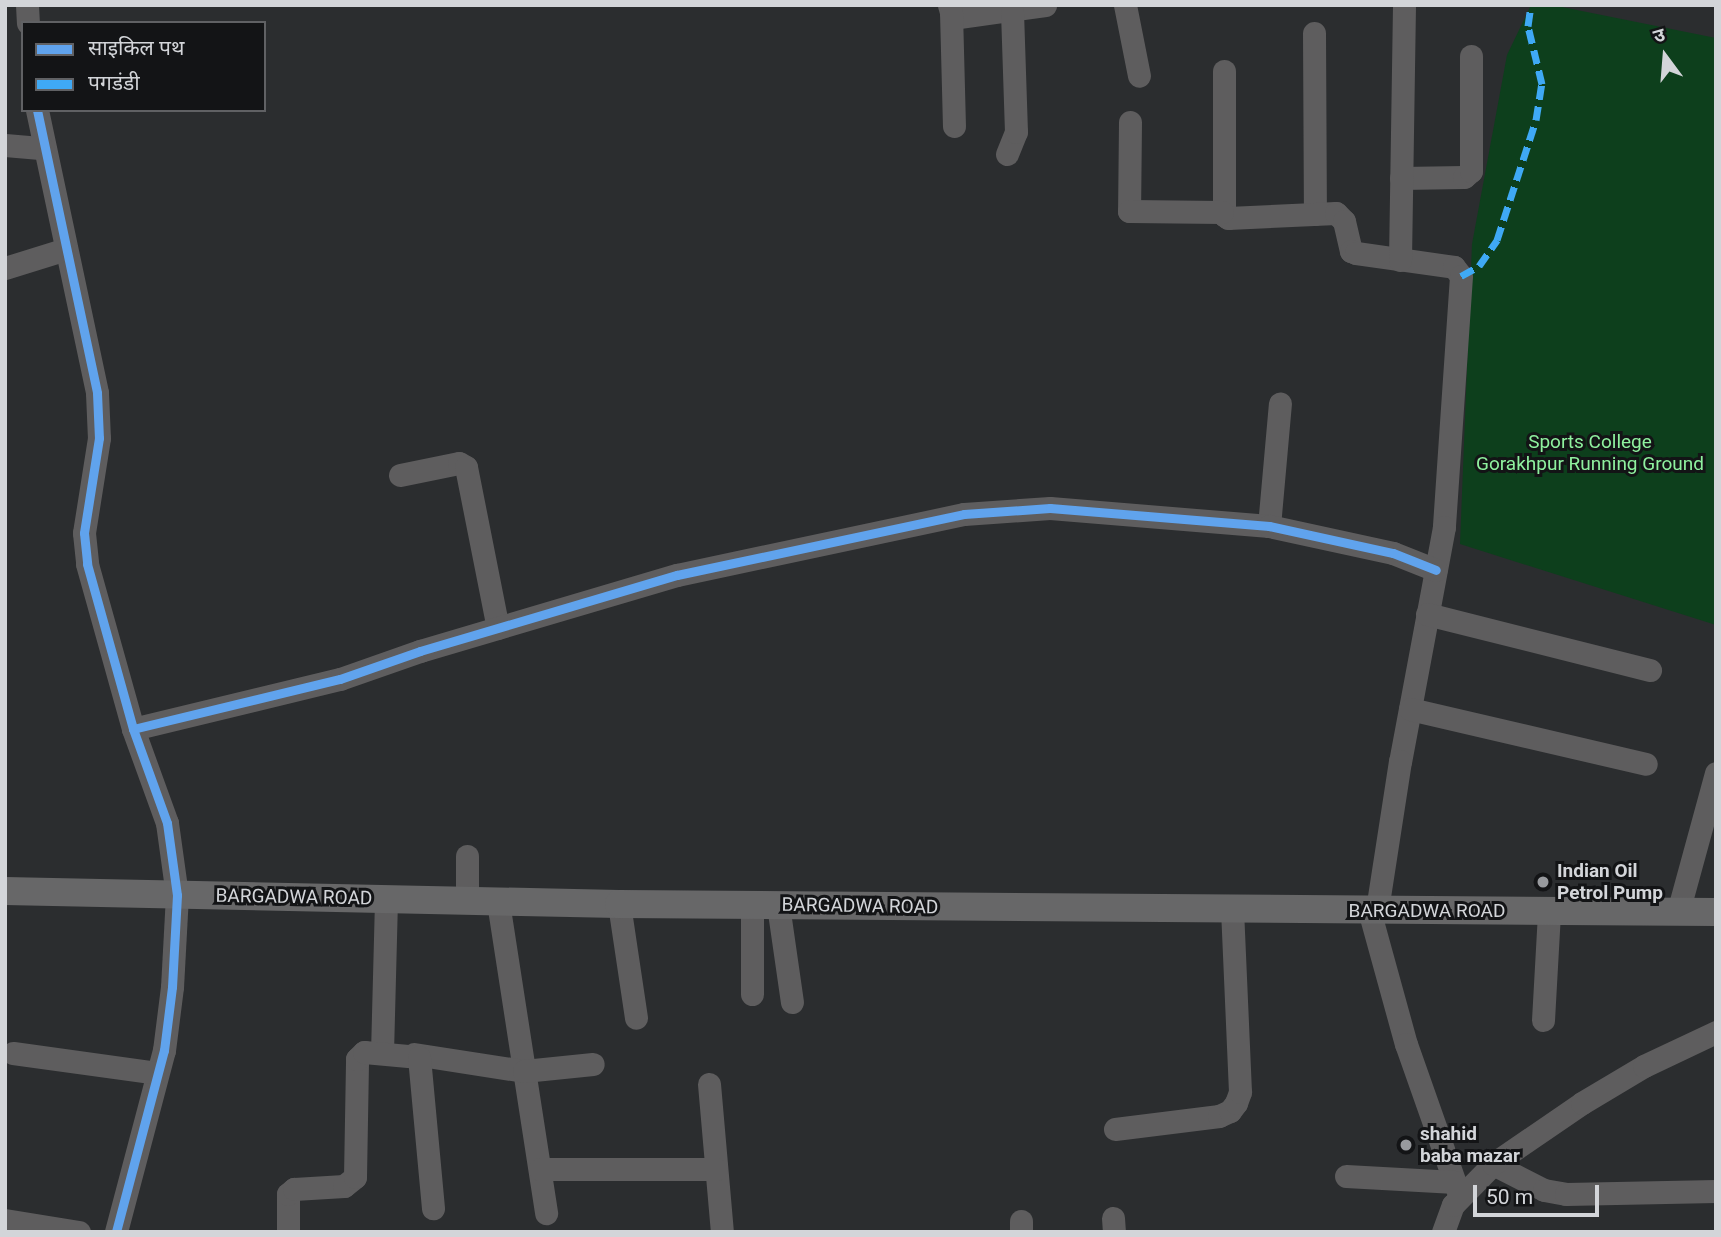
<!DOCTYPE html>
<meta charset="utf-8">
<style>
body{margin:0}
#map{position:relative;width:1721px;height:1237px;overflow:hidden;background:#2b2d2f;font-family:Roboto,"Noto Sans Devanagari",sans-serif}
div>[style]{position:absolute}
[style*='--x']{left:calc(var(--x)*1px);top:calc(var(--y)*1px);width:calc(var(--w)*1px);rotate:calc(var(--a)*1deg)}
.green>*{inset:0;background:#0d3f1c}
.minor>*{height:23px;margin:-11.5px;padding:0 11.5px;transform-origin:11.5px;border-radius:11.5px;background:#5e5d5e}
.major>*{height:28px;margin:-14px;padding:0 14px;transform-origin:14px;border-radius:14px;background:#676768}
.quiet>*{height:7px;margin-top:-3.5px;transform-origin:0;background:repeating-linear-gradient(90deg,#3fa9f5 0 14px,transparent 0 21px)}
.cycleway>*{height:9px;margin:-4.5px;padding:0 4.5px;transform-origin:4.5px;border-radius:4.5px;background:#60a3ed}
.dots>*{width:19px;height:19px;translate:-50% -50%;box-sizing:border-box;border:4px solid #131416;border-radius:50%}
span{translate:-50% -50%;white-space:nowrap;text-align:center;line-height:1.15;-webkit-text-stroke:6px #131416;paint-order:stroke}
.park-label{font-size:19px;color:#8ff19f}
.poi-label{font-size:19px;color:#d3d5d9;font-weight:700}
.left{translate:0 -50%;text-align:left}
.street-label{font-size:19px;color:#d3d5d9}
.frame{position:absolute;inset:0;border:7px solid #d3d5d9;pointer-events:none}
.legend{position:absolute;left:21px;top:21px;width:245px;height:91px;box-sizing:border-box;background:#131416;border:2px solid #606164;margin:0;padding:9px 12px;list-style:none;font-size:21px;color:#d3d5d9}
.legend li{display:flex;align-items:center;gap:14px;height:35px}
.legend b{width:35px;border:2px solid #606164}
.north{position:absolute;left:1630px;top:21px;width:70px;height:70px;-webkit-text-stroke:5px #131416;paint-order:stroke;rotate:344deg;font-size:19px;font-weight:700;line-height:28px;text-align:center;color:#d3d5d9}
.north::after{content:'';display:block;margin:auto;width:24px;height:32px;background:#d3d5d9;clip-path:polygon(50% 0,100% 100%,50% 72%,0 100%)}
.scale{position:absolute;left:1473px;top:1185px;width:126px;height:32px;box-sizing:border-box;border:4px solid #d3d5d9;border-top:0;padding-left:9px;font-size:21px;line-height:24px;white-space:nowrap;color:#d3d5d9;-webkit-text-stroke:5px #131416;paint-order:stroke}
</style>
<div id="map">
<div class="green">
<i style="clip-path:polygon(1531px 5px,1552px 5px,1716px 38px,1716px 625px,1460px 544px,1472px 244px,1507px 55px)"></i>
</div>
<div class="minor">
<i style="--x:27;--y:5;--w:18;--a:87"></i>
<i style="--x:949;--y:5;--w:7;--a:74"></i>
<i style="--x:951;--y:12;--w:9;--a:32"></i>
<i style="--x:959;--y:17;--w:87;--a:-7.9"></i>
<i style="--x:1125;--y:5;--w:72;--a:78.8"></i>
<i style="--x:951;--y:12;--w:114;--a:88.5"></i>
<i style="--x:1314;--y:33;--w:181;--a:89.7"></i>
<i style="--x:1224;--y:71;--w:144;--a:90"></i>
<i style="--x:1224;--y:215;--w:5;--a:37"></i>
<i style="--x:1228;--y:218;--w:108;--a:-2.7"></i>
<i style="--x:1336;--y:213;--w:11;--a:45"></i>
<i style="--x:1344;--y:221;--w:31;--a:77"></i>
<i style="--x:1351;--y:251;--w:5;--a:22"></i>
<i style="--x:1356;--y:253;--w:99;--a:8.1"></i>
<i style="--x:1454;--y:267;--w:11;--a:52"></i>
<i style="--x:1461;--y:276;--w:252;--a:93.9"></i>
<i style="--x:1444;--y:527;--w:238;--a:100.6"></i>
<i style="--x:1400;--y:761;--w:151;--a:98.8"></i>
<i style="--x:37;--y:110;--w:289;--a:78"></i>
<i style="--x:97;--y:393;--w:45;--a:87.5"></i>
<i style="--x:99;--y:438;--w:96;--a:99"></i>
<i style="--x:84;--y:533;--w:31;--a:84"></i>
<i style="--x:87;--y:564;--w:171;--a:74.4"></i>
<i style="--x:133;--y:729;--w:100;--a:70.1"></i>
<i style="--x:167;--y:823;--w:73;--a:82.1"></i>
<i style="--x:177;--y:895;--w:92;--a:93.1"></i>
<i style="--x:172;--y:987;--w:64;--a:97.2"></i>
<i style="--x:164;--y:1050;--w:188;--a:104.8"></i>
<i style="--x:1130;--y:122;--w:89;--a:90.6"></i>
<i style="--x:1129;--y:211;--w:93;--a:0.6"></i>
<i style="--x:5;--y:145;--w:38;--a:5"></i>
<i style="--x:1007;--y:154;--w:24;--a:-68"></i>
<i style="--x:1016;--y:132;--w:120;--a:-91.9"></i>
<i style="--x:1401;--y:178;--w:63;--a:-0.9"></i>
<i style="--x:1464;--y:177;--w:9;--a:-41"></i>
<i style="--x:1471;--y:171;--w:115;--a:-90"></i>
<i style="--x:1400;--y:260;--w:253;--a:-89.1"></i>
<i style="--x:5;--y:268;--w:64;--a:-17.3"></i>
<i style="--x:400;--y:475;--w:60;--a:-11.5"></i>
<i style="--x:459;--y:463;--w:8;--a:30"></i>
<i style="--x:466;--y:467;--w:164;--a:78.8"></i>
<i style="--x:1269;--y:526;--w:123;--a:-84.9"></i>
<i style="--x:1427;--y:614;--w:230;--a:14.1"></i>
<i style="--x:1410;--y:709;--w:242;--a:13.1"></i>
<i style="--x:133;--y:729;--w:213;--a:-13.6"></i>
<i style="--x:340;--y:679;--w:85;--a:-19.3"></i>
<i style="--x:420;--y:651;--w:268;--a:-16.5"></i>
<i style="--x:677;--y:575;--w:293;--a:-12"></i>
<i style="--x:964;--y:514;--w:86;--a:-4"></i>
<i style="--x:1050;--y:508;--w:220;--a:4.7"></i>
<i style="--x:1269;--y:526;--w:127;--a:12.3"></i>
<i style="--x:1393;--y:553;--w:46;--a:21.6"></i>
<i style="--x:467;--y:856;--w:45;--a:90"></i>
<i style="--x:498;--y:902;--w:315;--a:81.2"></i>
<i style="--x:619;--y:904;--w:115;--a:81.5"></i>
<i style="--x:778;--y:905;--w:98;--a:81.8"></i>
<i style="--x:1369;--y:910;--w:139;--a:74.6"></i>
<i style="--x:1406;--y:1044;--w:162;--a:70.6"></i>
<i style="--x:1678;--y:912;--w:144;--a:-74.7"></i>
<i style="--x:752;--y:994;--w:89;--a:-90"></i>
<i style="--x:1543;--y:1020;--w:109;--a:-86.8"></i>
<i style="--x:13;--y:1053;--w:145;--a:7.9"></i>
<i style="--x:382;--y:1053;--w:154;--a:-88.5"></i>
<i style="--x:414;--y:1054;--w:111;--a:8.8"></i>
<i style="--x:524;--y:1071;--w:69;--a:-5.8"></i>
<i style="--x:709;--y:1084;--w:149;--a:85"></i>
<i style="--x:1115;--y:1129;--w:105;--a:-7.1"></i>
<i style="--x:1219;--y:1116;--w:12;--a:-24"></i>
<i style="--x:1230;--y:1111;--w:10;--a:-53"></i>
<i style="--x:1236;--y:1103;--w:12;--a:-70"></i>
<i style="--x:1240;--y:1092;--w:182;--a:-92.5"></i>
<i style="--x:1493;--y:1164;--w:57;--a:27"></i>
<i style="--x:1544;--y:1190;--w:22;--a:10"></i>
<i style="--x:1566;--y:1194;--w:150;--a:-1.1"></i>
<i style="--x:540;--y:1169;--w:176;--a:0"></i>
<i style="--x:1346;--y:1176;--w:109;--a:3.2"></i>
<i style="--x:1113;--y:1218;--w:14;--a:86"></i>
<i style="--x:5;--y:1220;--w:75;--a:9.2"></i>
<i style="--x:1021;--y:1221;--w:11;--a:90"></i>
<i style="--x:288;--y:1232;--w:38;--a:-90"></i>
<i style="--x:288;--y:1194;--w:8;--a:-40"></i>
<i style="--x:294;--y:1189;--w:50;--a:-3.4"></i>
<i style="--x:344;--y:1186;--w:14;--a:-39"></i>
<i style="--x:355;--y:1177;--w:118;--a:-89"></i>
<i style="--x:357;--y:1059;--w:10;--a:-45"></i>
<i style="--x:364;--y:1052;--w:55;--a:5.2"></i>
<i style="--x:419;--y:1057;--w:152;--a:84.7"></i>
<i style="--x:1443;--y:1232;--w:29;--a:-70"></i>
<i style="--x:1453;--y:1205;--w:57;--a:-45.7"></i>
<i style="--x:1493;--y:1164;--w:108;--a:-34.4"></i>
<i style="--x:1582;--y:1103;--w:72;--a:-30.8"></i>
<i style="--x:1644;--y:1066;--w:80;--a:-25.3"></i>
</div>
<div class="major">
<i style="--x:5;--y:891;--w:614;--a:1.21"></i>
<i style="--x:619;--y:904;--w:1097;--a:0.42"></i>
</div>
<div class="quiet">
<i style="--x:1461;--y:276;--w:21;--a:-29"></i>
<i style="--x:1479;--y:266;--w:32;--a:-55"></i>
<i style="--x:1497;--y:240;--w:126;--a:-72"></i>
<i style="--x:1536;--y:120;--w:36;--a:-81"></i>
<i style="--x:1542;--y:84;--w:60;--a:-103.6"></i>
<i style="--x:1528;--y:26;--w:21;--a:-82"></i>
</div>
<div class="cycleway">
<i style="--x:37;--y:110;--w:289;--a:78"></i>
<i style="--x:97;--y:393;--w:45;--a:87.5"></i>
<i style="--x:99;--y:438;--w:96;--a:99"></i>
<i style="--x:84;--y:533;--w:31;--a:84"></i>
<i style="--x:87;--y:564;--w:171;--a:74.4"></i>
<i style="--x:133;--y:729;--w:100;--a:70.1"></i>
<i style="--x:167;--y:823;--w:73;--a:82.1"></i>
<i style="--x:177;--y:895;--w:92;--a:93.1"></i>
<i style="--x:172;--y:987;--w:64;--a:97.2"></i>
<i style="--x:164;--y:1050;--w:188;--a:104.8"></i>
<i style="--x:133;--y:729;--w:213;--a:-13.6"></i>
<i style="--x:340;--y:679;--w:85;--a:-19.3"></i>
<i style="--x:420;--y:651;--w:268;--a:-16.5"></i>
<i style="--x:677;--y:575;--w:293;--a:-12"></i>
<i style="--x:964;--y:514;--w:86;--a:-4"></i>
<i style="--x:1050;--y:508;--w:220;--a:4.7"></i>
<i style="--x:1269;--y:526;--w:127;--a:12.3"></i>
<i style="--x:1393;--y:553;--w:46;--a:21.6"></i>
</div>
<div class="dots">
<i style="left:1543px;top:882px;background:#989a9e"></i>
<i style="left:1406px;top:1145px;background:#989a9e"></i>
</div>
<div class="park-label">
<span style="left:1590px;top:453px">Sports College<br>Gorakhpur Running Ground</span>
</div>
<div class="poi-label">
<span class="left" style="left:1557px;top:882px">Indian Oil<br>Petrol Pump</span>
<span class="left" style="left:1420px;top:1145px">shahid<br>baba mazar</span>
</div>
<div class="street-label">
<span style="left:294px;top:897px;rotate:1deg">BARGADWA ROAD</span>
<span style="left:860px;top:906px;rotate:1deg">BARGADWA ROAD</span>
<span style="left:1427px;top:911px">BARGADWA ROAD</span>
</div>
<div class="frame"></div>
<ul class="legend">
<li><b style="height:9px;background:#60a3ed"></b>साइकिल पथ</li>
<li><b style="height:9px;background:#3fa9f5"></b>पगडंडी</li>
</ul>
<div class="north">उ</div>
<div class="scale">50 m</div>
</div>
